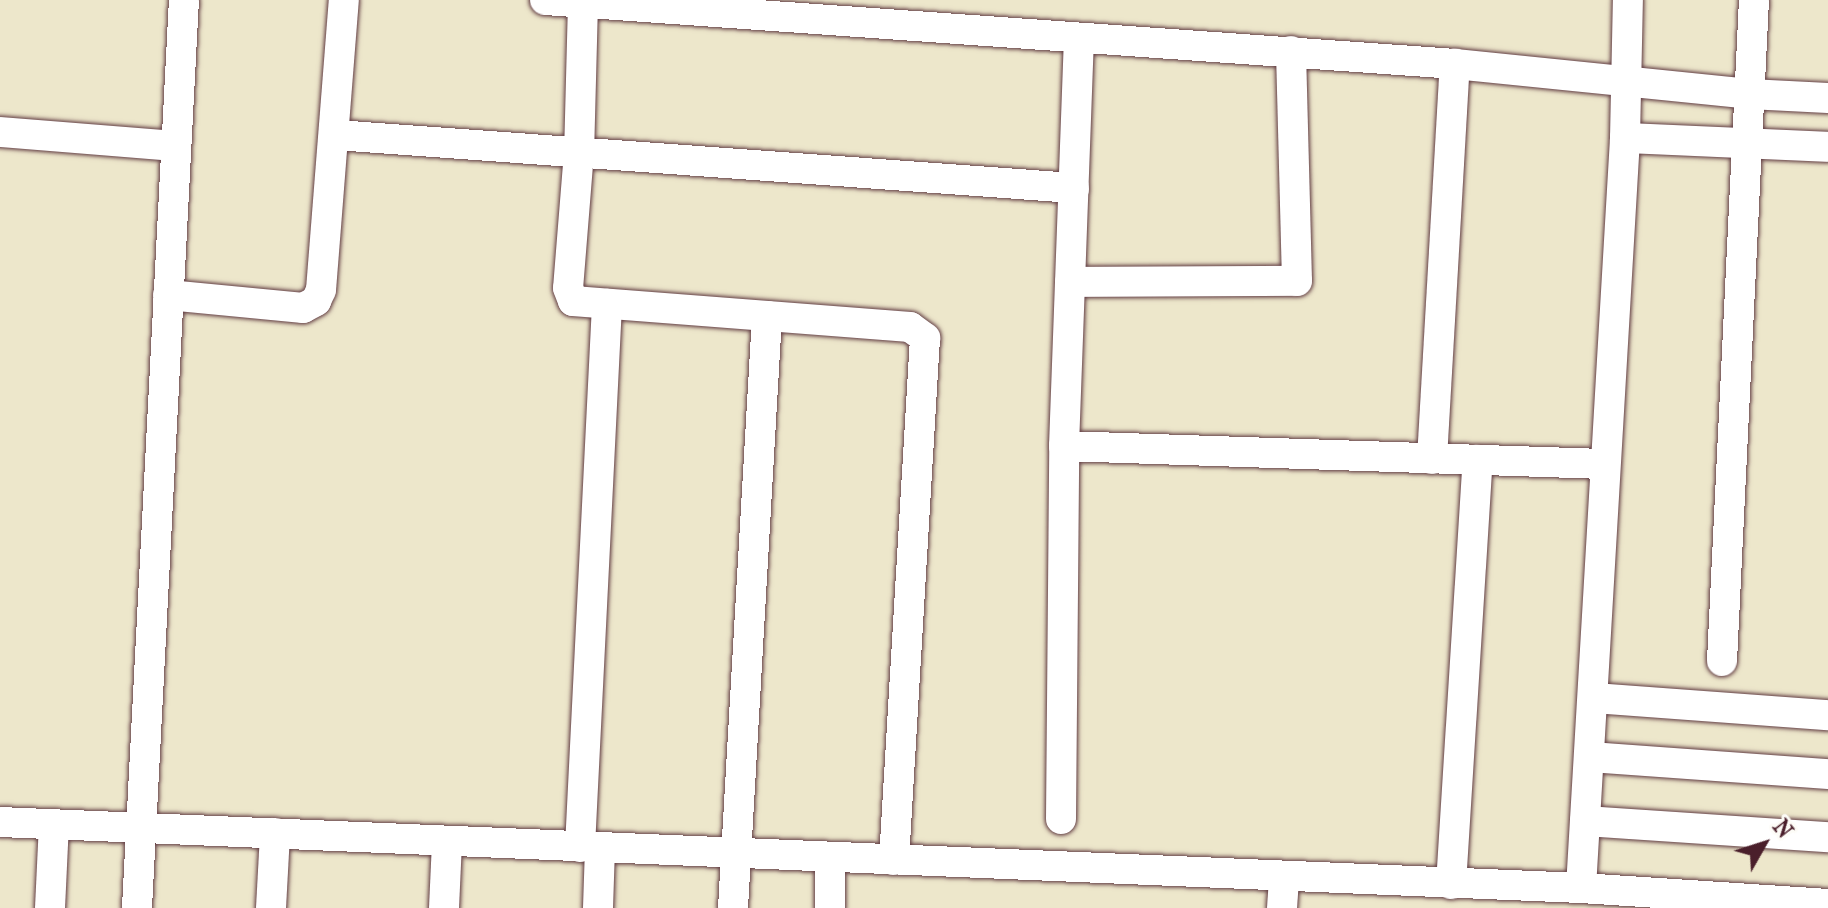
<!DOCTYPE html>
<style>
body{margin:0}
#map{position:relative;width:1828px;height:908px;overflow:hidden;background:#ede7cb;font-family:"IM FELL French Canon",serif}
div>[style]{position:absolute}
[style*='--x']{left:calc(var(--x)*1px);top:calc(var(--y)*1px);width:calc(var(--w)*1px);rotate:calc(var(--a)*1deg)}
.roads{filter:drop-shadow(0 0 2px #623d43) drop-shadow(0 0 2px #623d43)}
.street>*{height:30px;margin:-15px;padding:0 15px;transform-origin:15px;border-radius:15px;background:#fff}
span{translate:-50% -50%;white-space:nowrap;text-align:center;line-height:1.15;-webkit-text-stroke:6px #fdfcf7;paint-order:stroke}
.north{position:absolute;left:1724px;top:804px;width:80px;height:80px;-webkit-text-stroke:6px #fdfcf7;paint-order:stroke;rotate:51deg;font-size:22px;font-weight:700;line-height:32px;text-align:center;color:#4a1f2b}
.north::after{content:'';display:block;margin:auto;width:28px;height:36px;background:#4a1f2b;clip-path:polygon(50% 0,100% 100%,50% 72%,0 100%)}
</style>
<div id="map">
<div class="roads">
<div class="street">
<i style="--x:545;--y:0;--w:912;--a:4.02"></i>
<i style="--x:1455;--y:64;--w:296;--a:5.8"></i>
<i style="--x:1749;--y:94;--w:79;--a:2.9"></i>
<i style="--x:583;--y:3;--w:149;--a:91.5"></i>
<i style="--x:579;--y:152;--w:136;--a:94.6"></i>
<i style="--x:568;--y:288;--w:14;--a:69"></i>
<i style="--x:573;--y:301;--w:338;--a:4.4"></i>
<i style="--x:910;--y:327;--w:19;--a:36"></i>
<i style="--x:925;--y:338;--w:523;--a:93.4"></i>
<i style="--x:0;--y:132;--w:176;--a:4.6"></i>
<i style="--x:336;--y:135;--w:740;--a:4.11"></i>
<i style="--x:1625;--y:138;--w:203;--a:2.5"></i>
<i style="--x:1070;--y:282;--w:227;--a:-0.3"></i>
<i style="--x:1297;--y:281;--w:230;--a:-91.5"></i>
<i style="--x:168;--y:295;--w:136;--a:5.5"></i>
<i style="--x:303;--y:308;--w:15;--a:-28"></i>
<i style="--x:316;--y:301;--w:12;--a:-66"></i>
<i style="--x:321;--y:290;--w:291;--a:-85.5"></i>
<i style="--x:1064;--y:446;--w:540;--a:1.91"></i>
<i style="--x:1432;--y:459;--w:396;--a:-86.7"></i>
<i style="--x:1722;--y:661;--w:662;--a:-87.23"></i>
<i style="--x:1594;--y:698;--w:235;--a:4.2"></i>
<i style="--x:1590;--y:757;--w:239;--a:4.1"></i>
<i style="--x:1061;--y:819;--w:373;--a:-89.5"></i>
<i style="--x:1064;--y:446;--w:408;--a:-87.9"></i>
<i style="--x:1585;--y:821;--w:244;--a:3.8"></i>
<i style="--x:0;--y:822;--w:1582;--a:2.39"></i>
<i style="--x:1581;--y:888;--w:248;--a:3.7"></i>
<i style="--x:580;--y:847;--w:544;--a:-87.15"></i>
<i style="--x:1451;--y:884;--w:425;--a:-86.4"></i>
<i style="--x:1581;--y:888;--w:751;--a:-86.64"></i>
<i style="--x:1625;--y:138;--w:138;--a:-88.8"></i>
<i style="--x:50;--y:908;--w:84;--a:-87.3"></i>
<i style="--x:137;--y:908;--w:909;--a:-87.04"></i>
<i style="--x:271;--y:908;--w:75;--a:-86.9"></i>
<i style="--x:444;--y:908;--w:67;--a:-87.4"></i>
<i style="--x:598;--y:908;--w:60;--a:-88.1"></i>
<i style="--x:733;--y:908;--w:593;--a:-86.71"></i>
<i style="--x:830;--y:908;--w:51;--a:-90"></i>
<i style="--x:1282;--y:908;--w:31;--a:-86"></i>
</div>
</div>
<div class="north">N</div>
</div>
